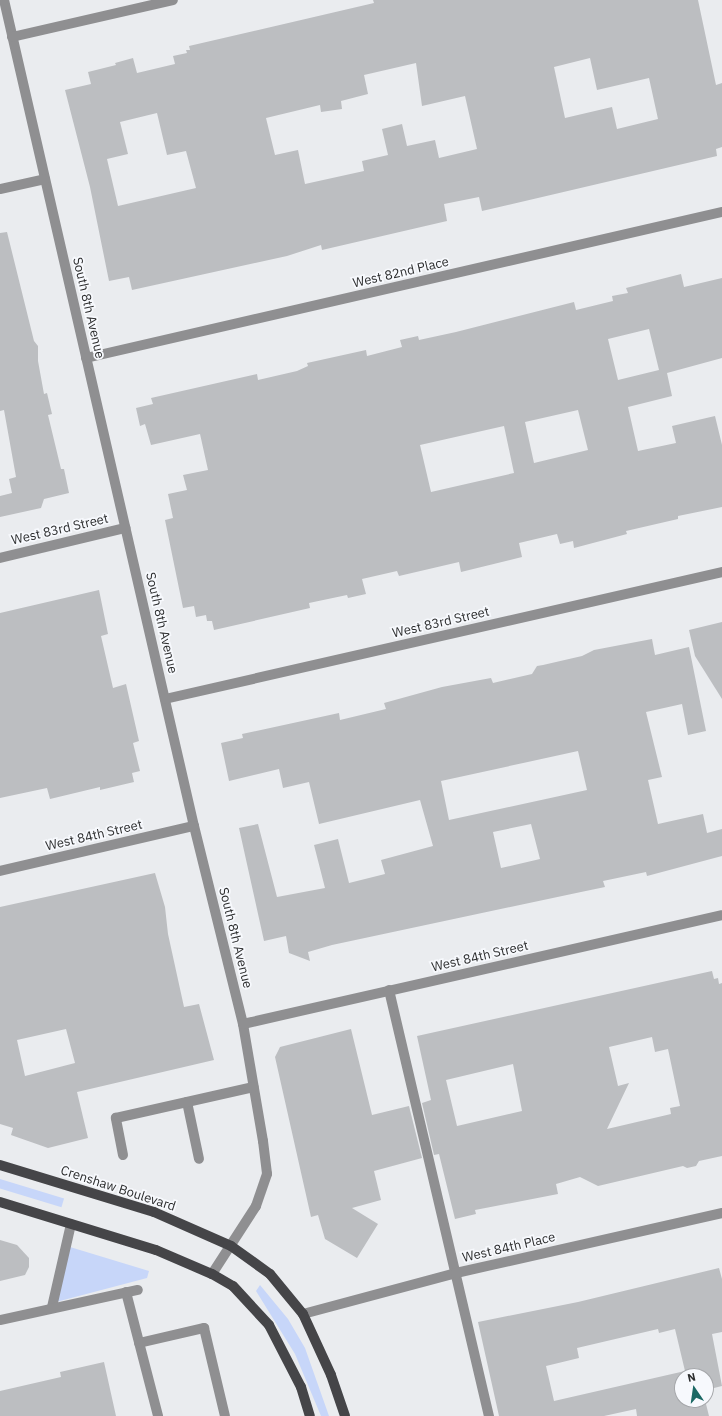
<!DOCTYPE html>
<style>
body{margin:0}
#map{position:relative;width:722px;height:1416px;overflow:hidden;background:#eaecef;font-family:"IBM Plex Sans",sans-serif}
div>[style]{position:absolute}
[style*='--x']{left:calc(var(--x)*1px);top:calc(var(--y)*1px);width:calc(var(--w)*1px);rotate:calc(var(--a)*1deg)}
.green>*{inset:0;background:#c7d6f9;transform-origin:0 0}
.building>*{inset:0;background:#bcbec1}
.minor>*{height:10px;margin:-5px;padding:0 5px;transform-origin:5px;border-radius:5px;background:#8f8f91}
.major>*{height:10px;margin:-5px;padding:0 5px;transform-origin:5px;border-radius:5px;background:#454548}
span{translate:-50% -50%;white-space:nowrap;text-align:center;line-height:1.15;-webkit-text-stroke:3.5px #f7f9fd;paint-order:stroke}
.street-label{font-size:13px;color:#2b2c2d}
.north{position:absolute;left:674px;top:1368px;width:40px;height:40px;box-sizing:border-box;background:#f7f9fd;border:1px solid #a5a7aa;border-radius:50%;rotate:347deg;font-size:11px;font-weight:700;line-height:16px;text-align:center;color:#2b2c2d}
.north::after{content:'';display:block;margin:auto;width:14px;height:18px;background:#1b6864;clip-path:polygon(50% 0,100% 100%,50% 72%,0 100%)}
</style>
<div id="map">
<div class="green">
<i style="left:0;top:1179px;width:67px;height:9px;rotate:17deg"></i>
<i style="clip-path:polygon(70px 1247px,149px 1271px,147px 1278px,56px 1302px)"></i>
<i style="clip-path:polygon(260px 1285px,288px 1319px,305px 1348px,329px 1416px,321px 1416px,295px 1354px,256px 1291px)"></i>
</div>
<div class="building">
<i style="clip-path:polygon(evenodd,373px 0,698px 0,716px 85px,722px 83px,722px 147px,716px 149px,717px 156px,482px 211px,479px 197px,444px 204px,447px 221px,322px 250px,321px 245px,287px 256px,132px 290px,129px 277px,109px 281px,90px 187px,65px 90px,91px 84px,88px 72px,116px 65px,115px 63px,133px 58px,137px 73px,175px 64px,173px 56px,187px 53px,186px 50px,190px 50px,189px 46px,374px 3px,373px 0,590px 58px,597px 90px,649px 78px,658px 119px,617px 129px,612px 107px,565px 118px,554px 67px,590px 58px,373px 0,416px 63px,422px 106px,465px 96px,477px 149px,439px 158px,435px 140px,407px 146px,402px 124px,382px 129px,388px 155px,362px 161px,364px 171px,305px 184px,298px 150px,275px 155px,266px 118px,320px 105px,321px 112px,342px 109px,341px 101px,368px 94px,364px 75px,416px 63px,373px 0,157px 113px,167px 155px,186px 151px,196px 188px,118px 206px,107px 159px,128px 154px,120px 122px,157px 113px)"></i>
<i style="clip-path:polygon(7px 232px,34px 341px,38px 346px,38px 361px,44px 394px,47px 393px,52px 414px,48px 415px,61px 469px,64px 469px,69px 493px,44px 499px,41px 508px,0 517px,0 496px,12px 493px,9px 479px,16px 477px,4px 410px,0 411px,0 233px)"></i>
<i style="clip-path:polygon(evenodd,681px 274px,684px 287px,722px 278px,722px 358px,667px 373px,672px 396px,628px 407px,638px 451px,676px 443px,672px 426px,715px 416px,722px 445px,722px 507px,678px 516px,678px 519px,626px 531px,627px 534px,574px 548px,573px 541px,560px 544px,557px 534px,519px 543px,522px 557px,461px 572px,459px 562px,399px 576px,397px 571px,362px 579px,366px 594px,348px 598px,347px 595px,309px 603px,310px 608px,214px 630px,212px 621px,207px 621px,206px 615px,196px 617px,194px 606px,183px 608px,165px 520px,173px 518px,168px 494px,187px 490px,183px 475px,208px 470px,200px 434px,151px 445px,145px 424px,140px 426px,136px 408px,153px 404px,151px 398px,257px 374px,258px 380px,297px 371px,308px 366px,307px 363px,366px 350px,367px 356px,402px 347px,400px 340px,418px 336px,419px 340px,456px 332px,574px 302px,576px 310px,613px 301px,612px 296px,628px 293px,626px 288px,681px 274px,649px 329px,659px 370px,618px 380px,608px 339px,649px 329px,681px 274px,578px 410px,588px 450px,534px 463px,525px 422px,578px 410px,681px 274px,504px 426px,514px 473px,431px 492px,420px 445px,504px 426px)"></i>
<i style="clip-path:polygon(99px 590px,108px 634px,101px 636px,113px 688px,126px 684px,139px 741px,133px 743px,140px 771px,132px 773px,134px 782px,100px 790px,100px 787px,50px 799px,47px 788px,0 798px,0 613px)"></i>
<i style="clip-path:polygon(722px 622px,722px 699px,695px 656px,689px 630px)"></i>
<i style="clip-path:polygon(evenodd,652px 639px,655px 655px,689px 647px,706px 731px,688px 735px,682px 704px,646px 712px,662px 777px,648px 780px,658px 824px,703px 814px,707px 833px,722px 829px,722px 856px,647px 876px,646px 872px,603px 881px,605px 887px,581px 892px,332px 945px,308px 952px,310px 961px,289px 953px,286px 936px,264px 941px,239px 828px,258px 824px,277px 897px,325px 888px,314px 845px,338px 839px,349px 883px,385px 874px,381px 860px,433px 846px,420px 800px,319px 824px,309px 782px,283px 788px,279px 769px,229px 781px,221px 743px,243px 738px,242px 734px,339px 713px,340px 720px,386px 709px,384px 703px,442px 687px,491px 678px,493px 683px,532px 674px,537px 666px,543px 665px,582px 656px,594px 650px,652px 639px,578px 751px,587px 790px,449px 820px,441px 781px,578px 751px,652px 639px,531px 824px,540px 859px,501px 868px,493px 832px,531px 824px)"></i>
<i style="clip-path:polygon(evenodd,155px 873px,165px 907px,168px 934px,184px 1007px,199px 1004px,214px 1060px,77px 1092px,88px 1138px,48px 1148px,11px 1135px,13px 1128px,0 1124px,0 907px,155px 873px,66px 1029px,75px 1063px,25px 1076px,17px 1040px,66px 1029px)"></i>
<i style="clip-path:polygon(evenodd,712px 971px,714px 979px,718px 978px,719px 984px,722px 983px,722px 1156px,699px 1161px,696px 1166px,687px 1168px,683px 1166px,598px 1186px,580px 1177px,556px 1184px,558px 1194px,475px 1210px,476px 1214px,455px 1219px,439px 1154px,434px 1155px,422px 1103px,431px 1100px,417px 1036px,712px 971px,652px 1037px,655px 1052px,668px 1049px,680px 1106px,670px 1108px,671px 1114px,607px 1129px,629px 1083px,618px 1086px,609px 1047px,652px 1037px,712px 971px,513px 1064px,522px 1111px,457px 1126px,446px 1080px,513px 1064px)"></i>
<i style="clip-path:polygon(351px 1029px,372px 1115px,409px 1106px,422px 1158px,374px 1171px,381px 1200px,352px 1208px,378px 1224px,357px 1258px,325px 1239px,318px 1215px,311px 1217px,275px 1057px,280px 1047px)"></i>
<i style="clip-path:polygon(0 1240px,17px 1245px,29px 1258px,29px 1267px,25px 1275px,0 1281px)"></i>
<i style="clip-path:polygon(evenodd,719px 1268px,722px 1279px,722px 1332px,712px 1334px,722px 1386px,706px 1390px,706px 1376px,682px 1376px,682px 1400px,705px 1400px,709px 1416px,637px 1416px,636px 1409px,604px 1416px,499px 1416px,478px 1322px,578px 1302px,719px 1268px,658px 1329px,659px 1333px,675px 1329px,685px 1371px,554px 1401px,546px 1366px,579px 1358px,577px 1348px,658px 1329px)"></i>
<i style="clip-path:polygon(104px 1362px,116px 1416px,0 1416px,0 1391px,61px 1377px,60px 1372px)"></i>
</div>
<div class="minor">
<i style="--x:4;--y:0;--w:848;--a:77.05"></i>
<i style="--x:194;--y:826;--w:204;--a:76.1"></i>
<i style="--x:243;--y:1024;--w:119;--a:80.3"></i>
<i style="--x:263;--y:1141;--w:33;--a:83"></i>
<i style="--x:267;--y:1174;--w:34;--a:109"></i>
<i style="--x:256;--y:1206;--w:81;--a:122.9"></i>
<i style="--x:12;--y:37;--w:165;--a:-12.9"></i>
<i style="--x:0;--y:189;--w:46;--a:-12.5"></i>
<i style="--x:86;--y:358;--w:653;--a:-12.93"></i>
<i style="--x:0;--y:558;--w:129;--a:-13.5"></i>
<i style="--x:165;--y:699;--w:571;--a:-12.84"></i>
<i style="--x:0;--y:871;--w:199;--a:-13.1"></i>
<i style="--x:389;--y:990;--w:438;--a:76.8"></i>
<i style="--x:243;--y:1024;--w:491;--a:-12.8"></i>
<i style="--x:187;--y:1102;--w:58;--a:78.1"></i>
<i style="--x:123;--y:1155;--w:38;--a:-101"></i>
<i style="--x:116;--y:1118;--w:141;--a:-12.7"></i>
<i style="--x:126;--y:1292;--w:128;--a:75.5"></i>
<i style="--x:52;--y:1307;--w:85;--a:-77.1"></i>
<i style="--x:303;--y:1314;--w:158;--a:-15"></i>
<i style="--x:456;--y:1273;--w:273;--a:-12.7"></i>
<i style="--x:0;--y:1320;--w:141;--a:-12.3"></i>
<i style="--x:139;--y:1343;--w:67;--a:-13"></i>
<i style="--x:204;--y:1328;--w:90;--a:76.6"></i>
</div>
<div class="major">
<i style="--x:0;--y:1165;--w:161;--a:17"></i>
<i style="--x:154;--y:1212;--w:84;--a:23.8"></i>
<i style="--x:231;--y:1246;--w:48;--a:35.7"></i>
<i style="--x:270;--y:1274;--w:52;--a:50.5"></i>
<i style="--x:303;--y:1314;--w:67;--a:65.3"></i>
<i style="--x:331;--y:1375;--w:43;--a:71.1"></i>
<i style="--x:0;--y:1202;--w:163;--a:17.1"></i>
<i style="--x:156;--y:1250;--w:61;--a:23.2"></i>
<i style="--x:212;--y:1274;--w:24;--a:30"></i>
<i style="--x:233;--y:1286;--w:53;--a:47.3"></i>
<i style="--x:269;--y:1325;--w:70;--a:62.7"></i>
<i style="--x:301;--y:1387;--w:30;--a:73"></i>
</div>
<div class="street-label">
<span style="left:401px;top:273px;rotate:-13deg">West 82nd Place</span>
<span style="left:88px;top:308px;rotate:77deg">South 8th Avenue</span>
<span style="left:60px;top:530px;rotate:-13deg">West 83rd Street</span>
<span style="left:161px;top:623px;rotate:77deg">South 8th Avenue</span>
<span style="left:441px;top:623px;rotate:-13deg">West 83rd Street</span>
<span style="left:94px;top:836px;rotate:-13deg">West 84th Street</span>
<span style="left:235px;top:938px;rotate:76deg">South 8th Avenue</span>
<span style="left:480px;top:957px;rotate:-13deg">West 84th Street</span>
<span style="left:118px;top:1189px;rotate:18deg">Crenshaw Boulevard</span>
<span style="left:509px;top:1248px;rotate:-13deg">West 84th Place</span>
</div>
<div class="north">N</div>
</div>
